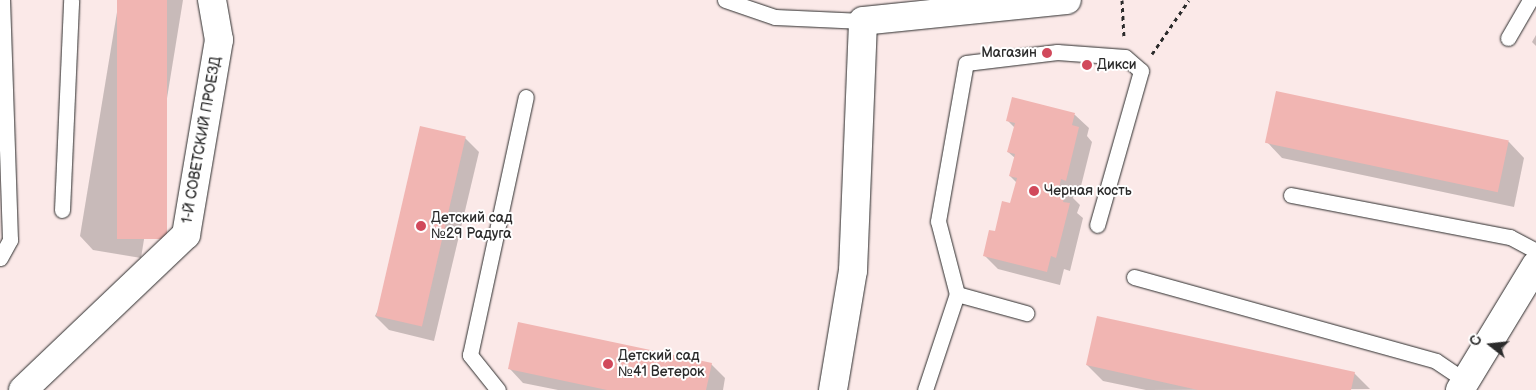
<!DOCTYPE html>
<meta charset="utf-8">
<style>
body{margin:0}
#map{position:relative;width:1536px;height:390px;overflow:hidden;background:#fbe9e8;font-family:"Balsamiq Sans",sans-serif}
div>[style]{position:absolute}
[style*='--x']{left:calc(var(--x)*1px);top:calc(var(--y)*1px);width:calc(var(--w)*1px);rotate:calc(var(--a)*1deg)}
.shadow>*{inset:0;background:#0003}
.building>*{inset:0;background:#f1b5b2;transform-origin:0 0}
.path>*{height:3px;margin-top:-1.5px;transform-origin:0;background:repeating-linear-gradient(90deg,#2b2b2b 0 4px,transparent 0 8px)}
.roads{filter:drop-shadow(0 0 1px #2b2b2b) drop-shadow(0 0 1px #2b2b2b)}
.service>*{height:15px;margin:-7.5px;padding:0 7.5px;transform-origin:7.5px;border-radius:7.5px;background:#fff}
.minor>*{height:28px;margin:-14px;padding:0 14px;transform-origin:14px;border-radius:14px;background:#fff}
.dots>*{width:14px;height:14px;translate:-50% -50%;box-sizing:border-box;border:2px solid #fff;border-radius:50%}
span{translate:-50% -50%;white-space:nowrap;text-align:center;line-height:1.15;-webkit-text-stroke:4px #fff;paint-order:stroke}
.poi-label{font-size:14px;color:#2b2b2b}
.right{translate:-100% -50%;text-align:right}
.left{translate:0 -50%;text-align:left}
.street-label{font-size:14px;color:#2b2b2b}
.north{position:absolute;left:1466px;top:320px;width:50px;height:50px;-webkit-text-stroke:4px #fff;paint-order:stroke;rotate:286deg;font-size:14px;font-weight:700;line-height:20px;text-align:center;color:#2b2b2b}
.north::after{content:'';display:block;margin:auto;width:18px;height:22px;background:#2b2b2b;clip-path:polygon(50% 0,100% 100%,50% 72%,0 100%)}
</style>
<div id="map">
<div class="shadow">
<i style="clip-path:polygon(119px 0,183px 0,141px 258px,93px 250px,80px 236px)"></i>
<i style="clip-path:polygon(1536px 35px,1536px 46px,1532px 42px)"></i>
<i style="clip-path:polygon(1277px 93px,1509px 142px,1524px 158px,1514px 207px,1282px 158px,1267px 142px)"></i>
<i style="clip-path:polygon(1013px 99px,1075px 115px,1089px 128px,1087px 136px,1092px 142px,1079px 194px,1075px 192px,1073px 198px,1080px 205px,1077px 213px,1083px 218px,1070px 271px,1064px 269px,1060px 285px,998px 269px,984px 255px,1011px 205px,1017px 183px,1010px 176px,1015px 158px,1008px 152px,1015px 128px,1008px 121px)"></i>
<i style="clip-path:polygon(465px 138px,479px 152px,434px 341px,389px 330px,375px 316px)"></i>
<i style="clip-path:polygon(711px 364px,725px 378px,723px 390px,558px 390px,523px 383px,510px 369px)"></i>
<i style="clip-path:polygon(1087px 365px,1354px 373px,1370px 389px,1146px 390px,1103px 381px)"></i>
</div>
<div class="building">
<i style="left:117px;top:0;width:50px;height:239px"></i>
<i style="left:1276px;top:91px;width:238px;height:53px;rotate:12deg"></i>
<i style="clip-path:polygon(1012px 97px,1075px 113px,1072px 125px,1079px 127px,1066px 181px,1061px 179px,1059px 188px,1067px 190px,1063px 202px,1070px 203px,1056px 258px,1051px 256px,1047px 272px,983px 256px,989px 230px,995px 231px,1002px 201px,1010px 203px,1017px 178px,1009px 176px,1015px 154px,1007px 152px,1015px 123px,1006px 121px)"></i>
<i style="left:420px;top:126px;width:47px;height:195px;rotate:13deg"></i>
<i style="clip-path:polygon(1097px 316px,1355px 372px,1351px 390px,1198px 390px,1086px 365px)"></i>
<i style="clip-path:polygon(518px 322px,712px 363px,706px 390px,607px 390px,508px 369px)"></i>
</div>
<div class="path">
<i style="--x:1122;--y:0;--w:36;--a:87"></i>
<i style="--x:1152;--y:54;--w:65;--a:-55.6"></i>
</div>
<div class="roads">
<div class="service">
<i style="--x:725;--y:0;--w:53;--a:18.8"></i>
<i style="--x:775;--y:17;--w:88;--a:2.6"></i>
<i style="--x:1508;--y:38;--w:44;--a:-59.9"></i>
<i style="--x:1291;--y:195;--w:223;--a:10.9"></i>
<i style="--x:1510;--y:237;--w:30;--a:28"></i>
<i style="--x:62;--y:210;--w:210;--a:-87.5"></i>
<i style="--x:0;--y:258;--w:21;--a:-61"></i>
<i style="--x:10;--y:240;--w:240;--a:-91.9"></i>
<i style="--x:1134;--y:277;--w:313;--a:15.5"></i>
<i style="--x:1436;--y:361;--w:36;--a:34"></i>
<i style="--x:957;--y:294;--w:72;--a:15.4"></i>
<i style="--x:498;--y:390;--w:45;--a:-128.7"></i>
<i style="--x:470;--y:355;--w:264;--a:-77.8"></i>
<i style="--x:925;--y:390;--w:101;--a:-71.6"></i>
<i style="--x:957;--y:294;--w:75;--a:-104.6"></i>
<i style="--x:938;--y:221;--w:160;--a:-80"></i>
<i style="--x:966;--y:63;--w:92;--a:-6.9"></i>
<i style="--x:1057;--y:52;--w:68;--a:4.2"></i>
<i style="--x:1125;--y:57;--w:21;--a:41"></i>
<i style="--x:1141;--y:71;--w:160;--a:105.9"></i>
</div>
<div class="minor">
<i style="--x:23;--y:390;--w:225;--a:-43.6"></i>
<i style="--x:186;--y:235;--w:198;--a:-80.4"></i>
<i style="--x:219;--y:40;--w:41;--a:-99.9"></i>
<i style="--x:833;--y:390;--w:121;--a:-80.5"></i>
<i style="--x:853;--y:271;--w:250;--a:-87.7"></i>
<i style="--x:863;--y:21;--w:205;--a:-5.9"></i>
<i style="--x:1460;--y:390;--w:146;--a:-58.7"></i>
</div>
</div>
<div class="dots">
<i style="left:1047px;top:53px;background:#d1495b"></i>
<i style="left:1087px;top:65px;background:#d1495b"></i>
<i style="left:1034px;top:191px;background:#d1495b"></i>
<i style="left:421px;top:226px;background:#d1495b"></i>
<i style="left:608px;top:364px;background:#d1495b"></i>
</div>
<div class="poi-label">
<span class="right" style="left:1037px;top:53px">Магазин</span>
<span class="left" style="left:1097px;top:65px">Дикси</span>
<span class="left" style="left:1044px;top:191px">Черная кость</span>
<span class="left" style="left:431px;top:226px">Детский сад<br>№29 Радуга</span>
<span class="left" style="left:618px;top:364px">Детский сад<br>№41 Ветерок</span>
</div>
<div class="street-label">
<span style="left:202px;top:140px;rotate:-80deg">1-Й СОВЕТСКИЙ ПРОЕЗД</span>
</div>
<div class="north">С</div>
</div>
